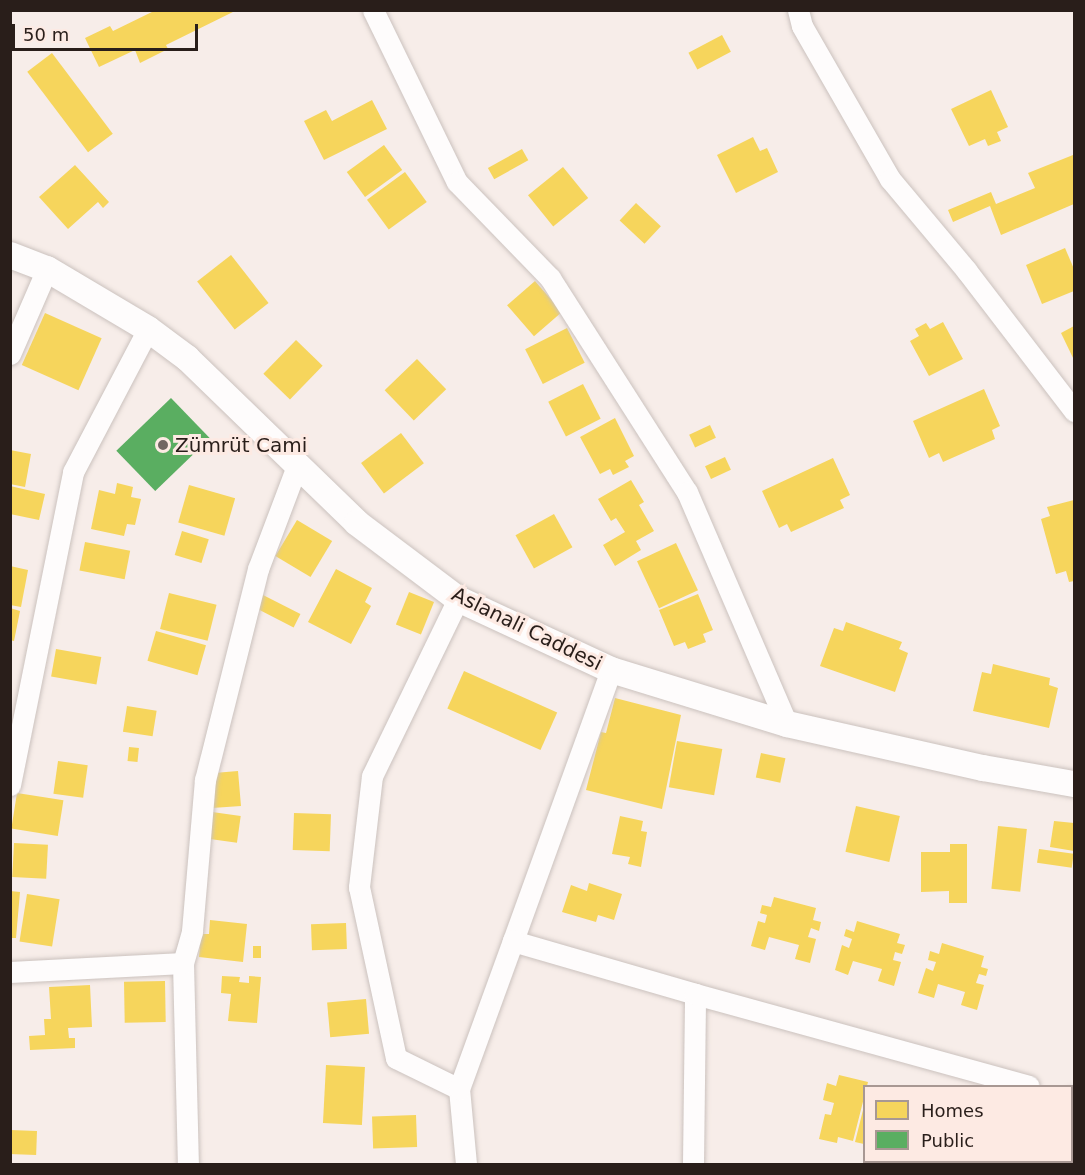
<!DOCTYPE html>
<meta charset="utf-8">
<style>
body{margin:0}
#map{position:relative;width:1085px;height:1175px;overflow:hidden;background:#f7ede9;font-family:"DejaVu Sans",sans-serif}
div>[style]{position:absolute}
[style*='--x']{left:calc(var(--x)*1px);top:calc(var(--y)*1px);width:calc(var(--w)*1px);rotate:calc(var(--a)*1deg)}
.homes>*{inset:0;background:#f6d55c;transform-origin:0 0}
.public>*{inset:0;background:#5aae61;transform-origin:0 0}
.roads{filter:drop-shadow(0 0 2px #cbc2be) drop-shadow(0 0 2px #cbc2be)}
.minor>*{height:21px;margin:-10.5px;padding:0 10.5px;transform-origin:10.5px;border-radius:10.5px;background:#fefcfc}
.tertiary>*{height:26px;margin:-13px;padding:0 13px;transform-origin:13px;border-radius:13px;background:#fefcfc}
.dots>*{width:16px;height:16px;translate:-50% -50%;box-sizing:border-box;border:3px solid #fdeae3;border-radius:50%}
span{translate:-50% -50%;white-space:nowrap;text-align:center;line-height:1.15;-webkit-text-stroke:6px #fdeae3;paint-order:stroke}
.poi-label{font-size:20px;color:#291e1a}
.left{translate:0 -50%;text-align:left}
.street-label{font-size:20px;color:#291e1a}
.frame{position:absolute;inset:0;border:12px solid #291e1a;pointer-events:none}
.legend{position:absolute;left:863px;top:1085px;width:210px;height:78px;box-sizing:border-box;background:#fdeae3;border:2px solid #a89893;margin:0;padding:8px 10px;list-style:none;font-size:18px;color:#291e1a}
.legend li{display:flex;align-items:center;gap:12px;height:30px}
.legend b{width:30px;border:2px solid #a89893}
.scale{position:absolute;left:12px;top:24px;width:186px;height:27px;box-sizing:border-box;border:3px solid #291e1a;border-top:0;padding-left:8px;font-size:18px;line-height:21px;white-space:nowrap;color:#291e1a;-webkit-text-stroke:4px #fdeae3;paint-order:stroke}
</style>
<div id="map">
<div class="homes">
<i style="clip-path:polygon(156px 10px,237px 10px,166px 45px,168px 49px,140px 63px,135px 50px,99px 67px,85px 38px,110px 26px,113px 31px)"></i>
<i style="left:722px;top:35px;width:19px;height:38px;rotate:62deg"></i>
<i style="left:52px;top:53px;width:101px;height:31px;rotate:53deg"></i>
<i style="clip-path:polygon(991px 90px,1008px 127px,997px 132px,1001px 141px,988px 146px,985px 139px,969px 146px,951px 109px)"></i>
<i style="clip-path:polygon(372px 100px,387px 129px,324px 160px,304px 121px,326px 110px,332px 121px)"></i>
<i style="clip-path:polygon(753px 137px,760px 151px,767px 148px,778px 172px,736px 193px,717px 155px)"></i>
<i style="left:384px;top:145px;width:31px;height:46px;rotate:54deg"></i>
<i style="left:522px;top:149px;width:13px;height:39px;rotate:61deg"></i>
<i style="clip-path:polygon(1073px 155px,1074px 204px,1001px 235px,990px 206px,953px 222px,948px 210px,991px 192px,996px 204px,1035px 188px,1028px 173px)"></i>
<i style="clip-path:polygon(75px 165px,109px 202px,103px 208px,98px 202px,68px 229px,39px 197px)"></i>
<i style="left:563px;top:167px;width:40px;height:45px;rotate:51deg"></i>
<i style="left:405px;top:172px;width:37px;height:47px;rotate:54deg"></i>
<i style="left:636px;top:203px;width:34px;height:24px;rotate:43deg"></i>
<i style="clip-path:polygon(1065px 248px,1074px 269px,1074px 291px,1042px 304px,1026px 265px)"></i>
<i style="left:231px;top:255px;width:61px;height:43px;rotate:52deg"></i>
<i style="left:535px;top:281px;width:41px;height:37px;rotate:49deg"></i>
<i style="left:45px;top:313px;width:62px;height:57px;rotate:24deg"></i>
<i style="clip-path:polygon(943px 322px,963px 359px,929px 376px,910px 341px,919px 336px,915px 329px,926px 323px,930px 329px)"></i>
<i style="clip-path:polygon(1074px 326px,1074px 360px,1061px 333px)"></i>
<i style="left:567px;top:328px;width:39px;height:47px;rotate:63deg"></i>
<i style="left:296px;top:340px;width:37px;height:47px;rotate:44deg"></i>
<i style="left:417px;top:359px;width:42px;height:45px;rotate:46deg"></i>
<i style="left:583px;top:384px;width:39px;height:39px;rotate:63deg"></i>
<i style="clip-path:polygon(984px 389px,1000px 426px,992px 430px,995px 439px,943px 462px,939px 453px,929px 458px,913px 421px)"></i>
<i style="clip-path:polygon(615px 418px,634px 456px,625px 461px,629px 467px,613px 475px,610px 469px,600px 474px,580px 437px)"></i>
<i style="left:710px;top:425px;width:14px;height:23px;rotate:65deg"></i>
<i style="left:401px;top:433px;width:38px;height:50px;rotate:53deg"></i>
<i style="clip-path:polygon(10px 450px,31px 454px,25px 487px,10px 484px)"></i>
<i style="left:725px;top:457px;width:14px;height:22px;rotate:65deg"></i>
<i style="clip-path:polygon(833px 458px,850px 495px,840px 500px,844px 508px,791px 532px,787px 524px,779px 528px,762px 491px)"></i>
<i style="clip-path:polygon(631px 480px,644px 502px,639px 505px,654px 531px,636px 541px,641px 550px,615px 566px,603px 545px,625px 532px,616px 518px,611px 521px,598px 499px)"></i>
<i style="clip-path:polygon(117px 483px,133px 487px,131px 497px,141px 499px,135px 525px,127px 524px,124px 536px,91px 529px,99px 490px,115px 494px)"></i>
<i style="left:189px;top:485px;width:48px;height:39px;rotate:16deg"></i>
<i style="clip-path:polygon(10px 486px,45px 494px,39px 520px,10px 514px)"></i>
<i style="clip-path:polygon(1074px 500px,1074px 581px,1069px 582px,1066px 571px,1056px 574px,1041px 519px,1050px 516px,1047px 507px)"></i>
<i style="left:554px;top:514px;width:38px;height:44px;rotate:61deg"></i>
<i style="left:297px;top:520px;width:41px;height:42px;rotate:31deg"></i>
<i style="left:182px;top:531px;width:28px;height:25px;rotate:17deg"></i>
<i style="left:85px;top:542px;width:46px;height:29px;rotate:11deg"></i>
<i style="left:676px;top:543px;width:52px;height:43px;rotate:65deg"></i>
<i style="clip-path:polygon(10px 566px,28px 570px,21px 607px,10px 605px)"></i>
<i style="clip-path:polygon(336px 569px,372px 588px,365px 602px,371px 606px,351px 644px,308px 622px)"></i>
<i style="left:409px;top:592px;width:27px;height:35px;rotate:22deg"></i>
<i style="left:169px;top:593px;width:49px;height:37px;rotate:14deg"></i>
<i style="clip-path:polygon(698px 594px,713px 630px,703px 634px,706px 642px,688px 649px,685px 642px,674px 646px,659px 610px)"></i>
<i style="left:263px;top:595px;width:42px;height:15px;rotate:27deg"></i>
<i style="clip-path:polygon(10px 608px,20px 611px,14px 641px,10px 640px)"></i>
<i style="clip-path:polygon(846px 622px,902px 642px,899px 649px,908px 653px,895px 692px,820px 666px,834px 628px,843px 631px)"></i>
<i style="left:156px;top:631px;width:52px;height:31px;rotate:16deg"></i>
<i style="left:56px;top:649px;width:46px;height:28px;rotate:10deg"></i>
<i style="clip-path:polygon(993px 664px,1050px 678px,1049px 685px,1058px 688px,1049px 728px,973px 711px,982px 672px,991px 674px)"></i>
<i style="left:464px;top:671px;width:102px;height:41px;rotate:24deg"></i>
<i style="clip-path:polygon(615px 698px,681px 715px,662px 809px,586px 790px,601px 732px,606px 733px)"></i>
<i style="left:127px;top:706px;width:30px;height:26px;rotate:9deg"></i>
<i style="left:677px;top:741px;width:46px;height:47px;rotate:10deg"></i>
<i style="left:129px;top:747px;width:10px;height:14px;rotate:6deg"></i>
<i style="left:761px;top:753px;width:25px;height:25px;rotate:12deg"></i>
<i style="left:58px;top:761px;width:30px;height:33px;rotate:8deg"></i>
<i style="clip-path:polygon(238px 771px,241px 806px,212px 808px,210px 784px,215px 784px,214px 773px)"></i>
<i style="left:17px;top:793px;width:47px;height:36px;rotate:9deg"></i>
<i style="left:856px;top:806px;width:45px;height:47px;rotate:13deg"></i>
<i style="left:212px;top:812px;width:29px;height:27px;rotate:8deg"></i>
<i style="left:294px;top:813px;width:37px;height:37px;rotate:2deg"></i>
<i style="clip-path:polygon(620px 816px,643px 821px,641px 831px,647px 832px,641px 867px,628px 864px,630px 857px,612px 854px)"></i>
<i style="clip-path:polygon(1054px 821px,1074px 823px,1074px 851px,1050px 847px)"></i>
<i style="left:998px;top:826px;width:29px;height:63px;rotate:6deg"></i>
<i style="left:14px;top:843px;width:34px;height:34px;rotate:3deg"></i>
<i style="clip-path:polygon(950px 844px,967px 844px,967px 903px,949px 903px,949px 891px,921px 892px,921px 852px,950px 852px)"></i>
<i style="left:1039px;top:849px;width:35px;height:14px;rotate:8deg"></i>
<i style="clip-path:polygon(589px 883px,622px 894px,614px 920px,598px 915px,596px 922px,562px 912px,571px 885px,587px 891px)"></i>
<i style="clip-path:polygon(10px 891px,20px 892px,16px 938px,10px 938px)"></i>
<i style="left:27px;top:894px;width:33px;height:48px;rotate:9deg"></i>
<i style="clip-path:polygon(774px 897px,816px 908px,813px 920px,821px 922px,819px 931px,811px 928px,808px 937px,816px 939px,810px 963px,795px 959px,799px 945px,769px 937px,765px 950px,751px 946px,758px 921px,765px 923px,767px 915px,760px 913px,762px 905px,771px 907px)"></i>
<i style="clip-path:polygon(210px 920px,247px 924px,243px 962px,199px 957px,201px 934px,209px 934px)"></i>
<i style="clip-path:polygon(857px 921px,900px 934px,897px 943px,905px 945px,902px 954px,895px 952px,893px 960px,901px 962px,894px 986px,878px 981px,882px 969px,853px 961px,848px 975px,835px 970px,842px 945px,849px 948px,852px 939px,844px 936px,846px 929px,854px 932px)"></i>
<i style="left:346px;top:923px;width:26px;height:35px;rotate:88deg"></i>
<i style="clip-path:polygon(942px 943px,984px 956px,981px 967px,988px 969px,986px 976px,979px 974px,976px 983px,984px 985px,977px 1010px,961px 1005px,965px 992px,938px 984px,934px 998px,918px 993px,926px 968px,933px 971px,936px 962px,928px 960px,930px 951px,939px 954px)"></i>
<i style="left:253px;top:946px;width:8px;height:12px"></i>
<i style="clip-path:polygon(222px 976px,240px 977px,239px 982px,249px 983px,249px 976px,261px 977px,257px 1023px,228px 1021px,231px 994px,221px 993px)"></i>
<i style="left:165px;top:981px;width:41px;height:41px;rotate:89deg"></i>
<i style="clip-path:polygon(90px 985px,92px 1027px,68px 1028px,69px 1038px,75px 1038px,75px 1048px,30px 1050px,29px 1036px,45px 1035px,44px 1019px,51px 1019px,49px 987px)"></i>
<i style="left:366px;top:999px;width:35px;height:39px;rotate:85deg"></i>
<i style="left:326px;top:1065px;width:39px;height:58px;rotate:3deg"></i>
<i style="clip-path:polygon(839px 1075px,868px 1082px,853px 1141px,838px 1137px,837px 1143px,819px 1139px,825px 1114px,831px 1115px,834px 1103px,823px 1100px,827px 1083px,836px 1086px)"></i>
<i style="clip-path:polygon(864px 1106px,864px 1144px,855px 1142px)"></i>
<i style="left:416px;top:1115px;width:32px;height:44px;rotate:88deg"></i>
<i style="left:10px;top:1130px;width:27px;height:24px;rotate:2deg"></i>
<i style="clip-path:polygon(936px 1162px,968px 1162px,935px 1164px)"></i>
<i style="clip-path:polygon(970px 1162px,1000px 1162px,969px 1164px)"></i>
</div>
<div class="public">
<i style="left:171px;top:398px;width:56px;height:76px;rotate:46deg"></i>
</div>
<div class="roads">
<div class="minor">
<i style="--x:373;--y:10;--w:191;--a:64"></i>
<i style="--x:457;--y:182;--w:134;--a:45.9"></i>
<i style="--x:550;--y:278;--w:254;--a:57.4"></i>
<i style="--x:687;--y:492;--w:253;--a:66.7"></i>
<i style="--x:798;--y:10;--w:16;--a:76"></i>
<i style="--x:802;--y:26;--w:177;--a:60.1"></i>
<i style="--x:890;--y:179;--w:119;--a:50.1"></i>
<i style="--x:966;--y:270;--w:178;--a:52.5"></i>
<i style="--x:10;--y:354;--w:93;--a:-66.5"></i>
<i style="--x:458;--y:599;--w:197;--a:115.9"></i>
<i style="--x:372;--y:776;--w:112;--a:96.7"></i>
<i style="--x:359;--y:887;--w:175;--a:77.8"></i>
<i style="--x:396;--y:1058;--w:70;--a:26.2"></i>
<i style="--x:611;--y:670;--w:288;--a:109.9"></i>
<i style="--x:513;--y:941;--w:190;--a:16.2"></i>
<i style="--x:10;--y:785;--w:319;--a:-78.6"></i>
<i style="--x:73;--y:472;--w:161;--a:-62.3"></i>
<i style="--x:183;--y:963;--w:201;--a:88.6"></i>
<i style="--x:10;--y:972;--w:173;--a:-3"></i>
<i style="--x:183;--y:963;--w:33;--a:-74"></i>
<i style="--x:192;--y:931;--w:152;--a:-85.1"></i>
<i style="--x:205;--y:780;--w:218;--a:-75.9"></i>
<i style="--x:258;--y:569;--w:110;--a:-69.3"></i>
<i style="--x:1072;--y:1098;--w:2;--a:27"></i>
<i style="--x:1072;--y:1142;--w:7;--a:-74"></i>
<i style="--x:466;--y:1164;--w:75;--a:-95.3"></i>
<i style="--x:459;--y:1089;--w:158;--a:-70"></i>
<i style="--x:693;--y:1164;--w:170;--a:-89.3"></i>
<i style="--x:695;--y:994;--w:346;--a:15.4"></i>
<i style="--x:1063;--y:1164;--w:2;--a:-63"></i>
</div>
<div class="tertiary">
<i style="--x:10;--y:255;--w:40;--a:21"></i>
<i style="--x:47;--y:269;--w:117;--a:30.7"></i>
<i style="--x:148;--y:329;--w:49;--a:36.6"></i>
<i style="--x:187;--y:358;--w:237;--a:44.1"></i>
<i style="--x:357;--y:523;--w:126;--a:37"></i>
<i style="--x:458;--y:599;--w:169;--a:24.9"></i>
<i style="--x:611;--y:670;--w:184;--a:17.1"></i>
<i style="--x:787;--y:724;--w:201;--a:12.7"></i>
<i style="--x:983;--y:768;--w:92;--a:10"></i>
</div>
</div>
<div class="dots">
<i style="left:163px;top:445px;background:#716662"></i>
</div>
<div class="poi-label">
<span class="left" style="left:175px;top:445px">Zümrüt Cami</span>
</div>
<div class="street-label">
<span style="left:527px;top:629px;rotate:26deg">Aslanali Caddesi</span>
</div>
<div class="frame"></div>
<ul class="legend">
<li><b style="height:16px;background:#f6d55c"></b>Homes</li>
<li><b style="height:16px;background:#5aae61"></b>Public</li>
</ul>
<div class="scale">50 m</div>
</div>
